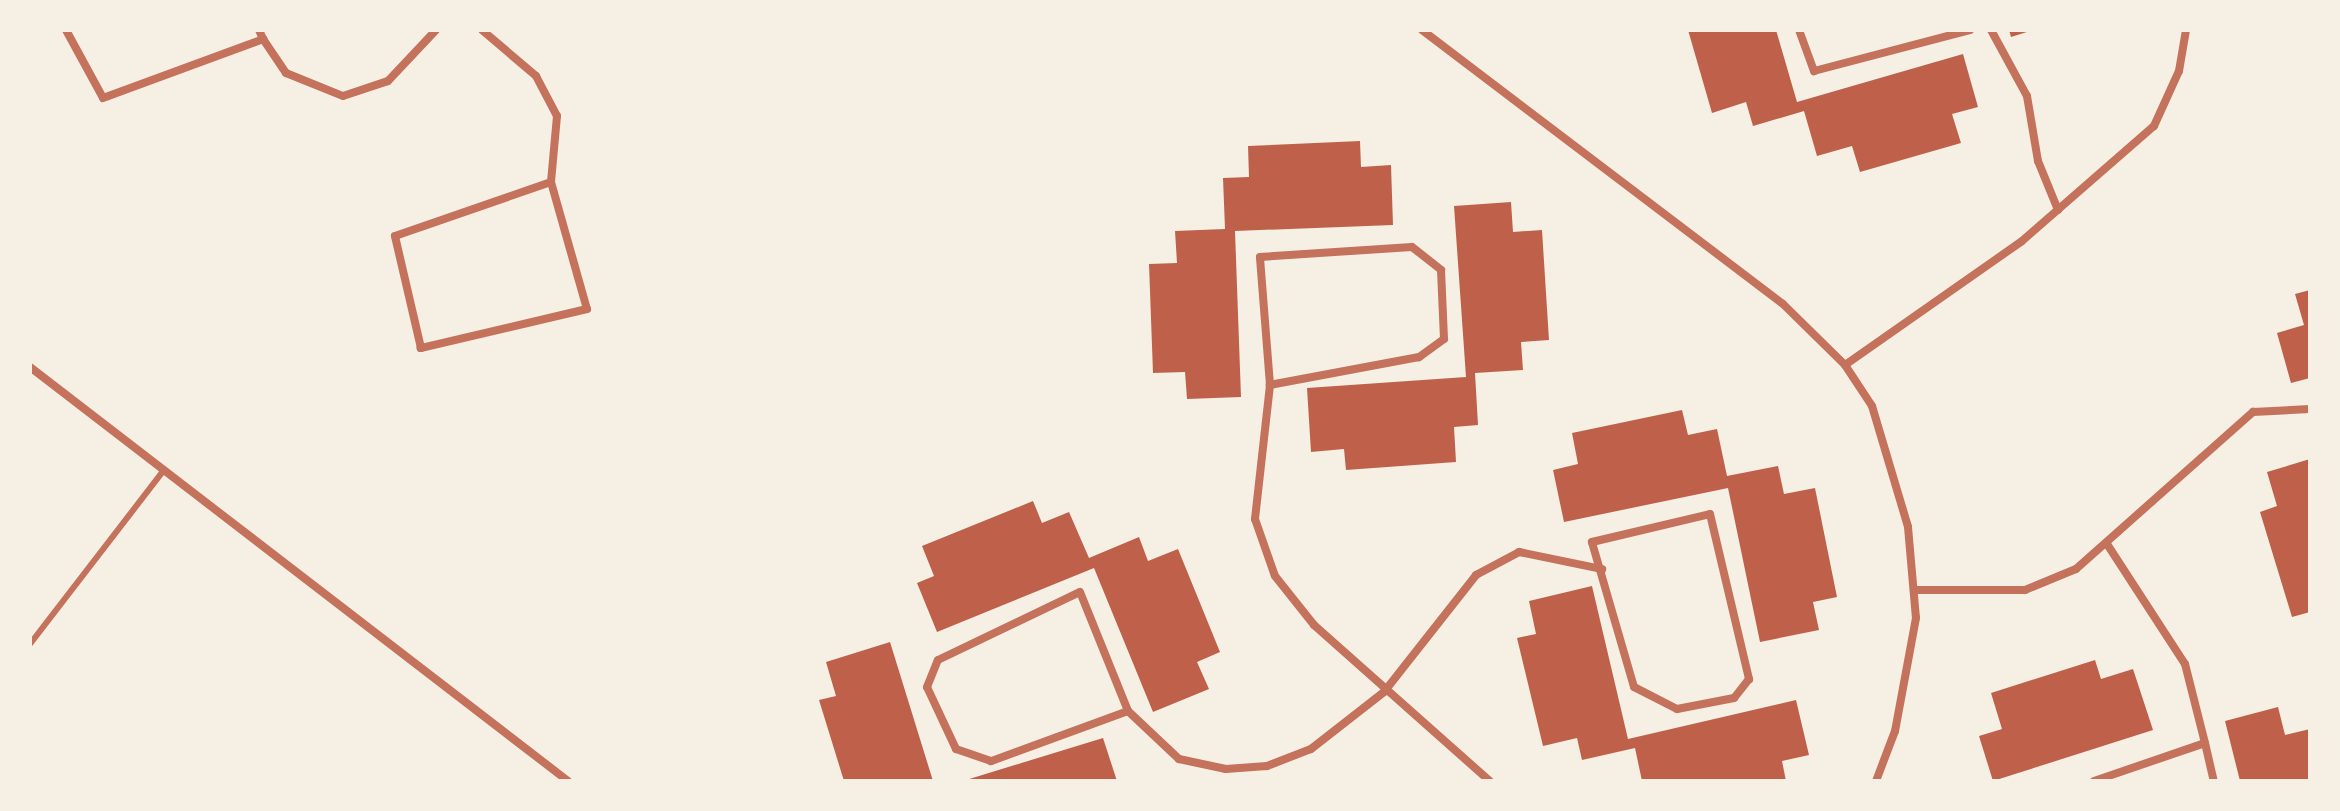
<!DOCTYPE html>
<style>
body{margin:0}
#map{position:relative;width:2340px;height:811px;overflow:hidden;background:#f6efe4;font-family:"PT Sans",sans-serif}
div>[style]{position:absolute}
[style*='--x']{left:calc(var(--x)*1px);top:calc(var(--y)*1px);width:calc(var(--w)*1px);rotate:calc(var(--a)*1deg)}
.building>*{inset:0;background:#bf614a}
.service>*{height:6px;margin:-3px;padding:0 3px;transform-origin:3px;border-radius:3px;background:#c5725c}
.minor>*{height:8px;margin:-4px;padding:0 4px;transform-origin:4px;border-radius:4px;background:#c5725c}
span{translate:-50% -50%;white-space:nowrap;text-align:center;line-height:1.15;-webkit-text-stroke:7px #f6efe4;paint-order:stroke}
.frame{position:absolute;inset:0;border:32px solid #f6efe4;pointer-events:none}
</style>
<div id="map">
<div class="building">
<i style="clip-path:polygon(1688px 30px,1776px 30px,1797px 102px,1963px 54px,1978px 107px,1952px 114px,1961px 143px,1860px 172px,1852px 146px,1817px 156px,1804px 111px,1753px 126px,1746px 102px,1712px 113px)"></i>
<i style="clip-path:polygon(2009px 30px,2030px 30px,2030px 31px,2011px 37px)"></i>
<i style="clip-path:polygon(1360px 141px,1361px 167px,1391px 165px,1393px 225px,1235px 231px,1241px 397px,1187px 399px,1185px 372px,1153px 373px,1149px 264px,1177px 263px,1175px 231px,1225px 229px,1223px 178px,1249px 177px,1248px 146px)"></i>
<i style="clip-path:polygon(1511px 202px,1513px 232px,1542px 230px,1549px 340px,1521px 342px,1523px 370px,1475px 373px,1478px 425px,1454px 427px,1456px 462px,1346px 470px,1344px 449px,1311px 452px,1307px 388px,1466px 377px,1454px 206px)"></i>
<i style="clip-path:polygon(2310px 290px,2310px 378px,2291px 383px,2277px 333px,2304px 325px,2295px 294px)"></i>
<i style="clip-path:polygon(1682px 410px,1688px 435px,1717px 429px,1727px 476px,1778px 466px,1784px 494px,1815px 488px,1837px 597px,1813px 602px,1819px 630px,1760px 642px,1728px 488px,1564px 522px,1553px 470px,1578px 464px,1572px 433px)"></i>
<i style="clip-path:polygon(2310px 459px,2310px 612px,2292px 617px,2260px 512px,2277px 506px,2267px 472px)"></i>
<i style="clip-path:polygon(1033px 501px,1042px 523px,1069px 512px,1089px 558px,1139px 537px,1148px 561px,1178px 549px,1220px 652px,1197px 662px,1209px 689px,1153px 712px,1094px 568px,937px 632px,917px 583px,934px 576px,922px 546px)"></i>
<i style="clip-path:polygon(1592px 586px,1628px 739px,1796px 700px,1809px 755px,1782px 761px,1786px 781px,1642px 781px,1635px 748px,1582px 760px,1577px 738px,1543px 746px,1517px 638px,1536px 634px,1529px 601px)"></i>
<i style="clip-path:polygon(890px 642px,933px 781px,844px 781px,819px 700px,836px 696px,826px 662px)"></i>
<i style="clip-path:polygon(2095px 660px,2101px 679px,2133px 669px,2153px 730px,1993px 781px,1979px 736px,2002px 729px,1991px 693px)"></i>
<i style="clip-path:polygon(2278px 707px,2285px 735px,2310px 729px,2310px 781px,2240px 781px,2225px 721px)"></i>
<i style="clip-path:polygon(1103px 738px,1117px 781px,967px 781px,966px 780px)"></i>
</div>
<div class="service">
<i style="--x:30;--y:644;--w:220;--a:-52.4"></i>
</div>
<div class="minor">
<i style="--x:66;--y:30;--w:77;--a:61.4"></i>
<i style="--x:103;--y:98;--w:171;--a:-20.2"></i>
<i style="--x:263;--y:39;--w:10;--a:-114"></i>
<i style="--x:482;--y:30;--w:71;--a:40.4"></i>
<i style="--x:536;--y:76;--w:45;--a:62.3"></i>
<i style="--x:557;--y:116;--w:66;--a:95.2"></i>
<i style="--x:1422;--y:30;--w:453;--a:37.2"></i>
<i style="--x:1783;--y:304;--w:87;--a:44.5"></i>
<i style="--x:1845;--y:365;--w:49;--a:56.6"></i>
<i style="--x:1872;--y:406;--w:126;--a:73.4"></i>
<i style="--x:1908;--y:527;--w:91;--a:85"></i>
<i style="--x:1916;--y:618;--w:115;--a:100.5"></i>
<i style="--x:1895;--y:731;--w:53;--a:110.8"></i>
<i style="--x:1799;--y:30;--w:44;--a:69.9"></i>
<i style="--x:1814;--y:71;--w:161;--a:-14.7"></i>
<i style="--x:1991;--y:30;--w:75;--a:61.4"></i>
<i style="--x:2027;--y:96;--w:66;--a:80.4"></i>
<i style="--x:2038;--y:161;--w:53;--a:67.8"></i>
<i style="--x:263;--y:39;--w:41;--a:55.9"></i>
<i style="--x:286;--y:73;--w:61;--a:22"></i>
<i style="--x:343;--y:96;--w:47;--a:-18.4"></i>
<i style="--x:388;--y:81;--w:70;--a:-46.7"></i>
<i style="--x:551;--y:182;--w:132;--a:74.2"></i>
<i style="--x:587;--y:309;--w:171;--a:166.8"></i>
<i style="--x:421;--y:348;--w:115;--a:-103.1"></i>
<i style="--x:395;--y:236;--w:165;--a:-19.1"></i>
<i style="--x:1412;--y:247;--w:37;--a:38"></i>
<i style="--x:1441;--y:270;--w:69;--a:87.5"></i>
<i style="--x:1444;--y:339;--w:31;--a:144"></i>
<i style="--x:1419;--y:357;--w:152;--a:169.4"></i>
<i style="--x:1270;--y:385;--w:128;--a:-94.5"></i>
<i style="--x:1260;--y:257;--w:152;--a:-3.8"></i>
<i style="--x:1845;--y:365;--w:216;--a:-35"></i>
<i style="--x:2022;--y:241;--w:175;--a:-41.1"></i>
<i style="--x:2154;--y:126;--w:60;--a:-65.6"></i>
<i style="--x:2179;--y:71;--w:42;--a:-80.3"></i>
<i style="--x:30;--y:367;--w:679;--a:37.58"></i>
<i style="--x:1270;--y:385;--w:135;--a:96.4"></i>
<i style="--x:1255;--y:519;--w:60;--a:70.7"></i>
<i style="--x:1275;--y:576;--w:63;--a:51.5"></i>
<i style="--x:1314;--y:625;--w:235;--a:41.6"></i>
<i style="--x:1710;--y:514;--w:170;--a:76.7"></i>
<i style="--x:1749;--y:679;--w:24;--a:128"></i>
<i style="--x:1734;--y:698;--w:58;--a:169.1"></i>
<i style="--x:1677;--y:709;--w:48;--a:-152.9"></i>
<i style="--x:1634;--y:687;--w:151;--a:-106.2"></i>
<i style="--x:1592;--y:542;--w:121;--a:-13.3"></i>
<i style="--x:2107;--y:544;--w:143;--a:57"></i>
<i style="--x:2185;--y:664;--w:81;--a:75.8"></i>
<i style="--x:1915;--y:590;--w:110;--a:0"></i>
<i style="--x:2025;--y:590;--w:55;--a:-22.4"></i>
<i style="--x:2076;--y:569;--w:237;--a:-41.6"></i>
<i style="--x:2253;--y:412;--w:57;--a:-3"></i>
<i style="--x:1080;--y:592;--w:128;--a:68"></i>
<i style="--x:1128;--y:711;--w:146;--a:159.9"></i>
<i style="--x:991;--y:761;--w:37;--a:-161"></i>
<i style="--x:956;--y:749;--w:68;--a:-115.1"></i>
<i style="--x:927;--y:687;--w:29;--a:-68"></i>
<i style="--x:938;--y:660;--w:157;--a:-25.6"></i>
<i style="--x:1128;--y:711;--w:70;--a:43.3"></i>
<i style="--x:1179;--y:759;--w:48;--a:12"></i>
<i style="--x:1226;--y:769;--w:41;--a:-4.2"></i>
<i style="--x:1267;--y:766;--w:47;--a:-21.1"></i>
<i style="--x:1311;--y:749;--w:93;--a:-38"></i>
<i style="--x:1384;--y:692;--w:149;--a:-51.8"></i>
<i style="--x:1476;--y:575;--w:49;--a:-28.1"></i>
<i style="--x:1519;--y:552;--w:85;--a:11.6"></i>
<i style="--x:2094;--y:781;--w:117;--a:-18.9"></i>
<i style="--x:2205;--y:743;--w:39;--a:77"></i>
</div>
<div class="frame"></div>
</div>
